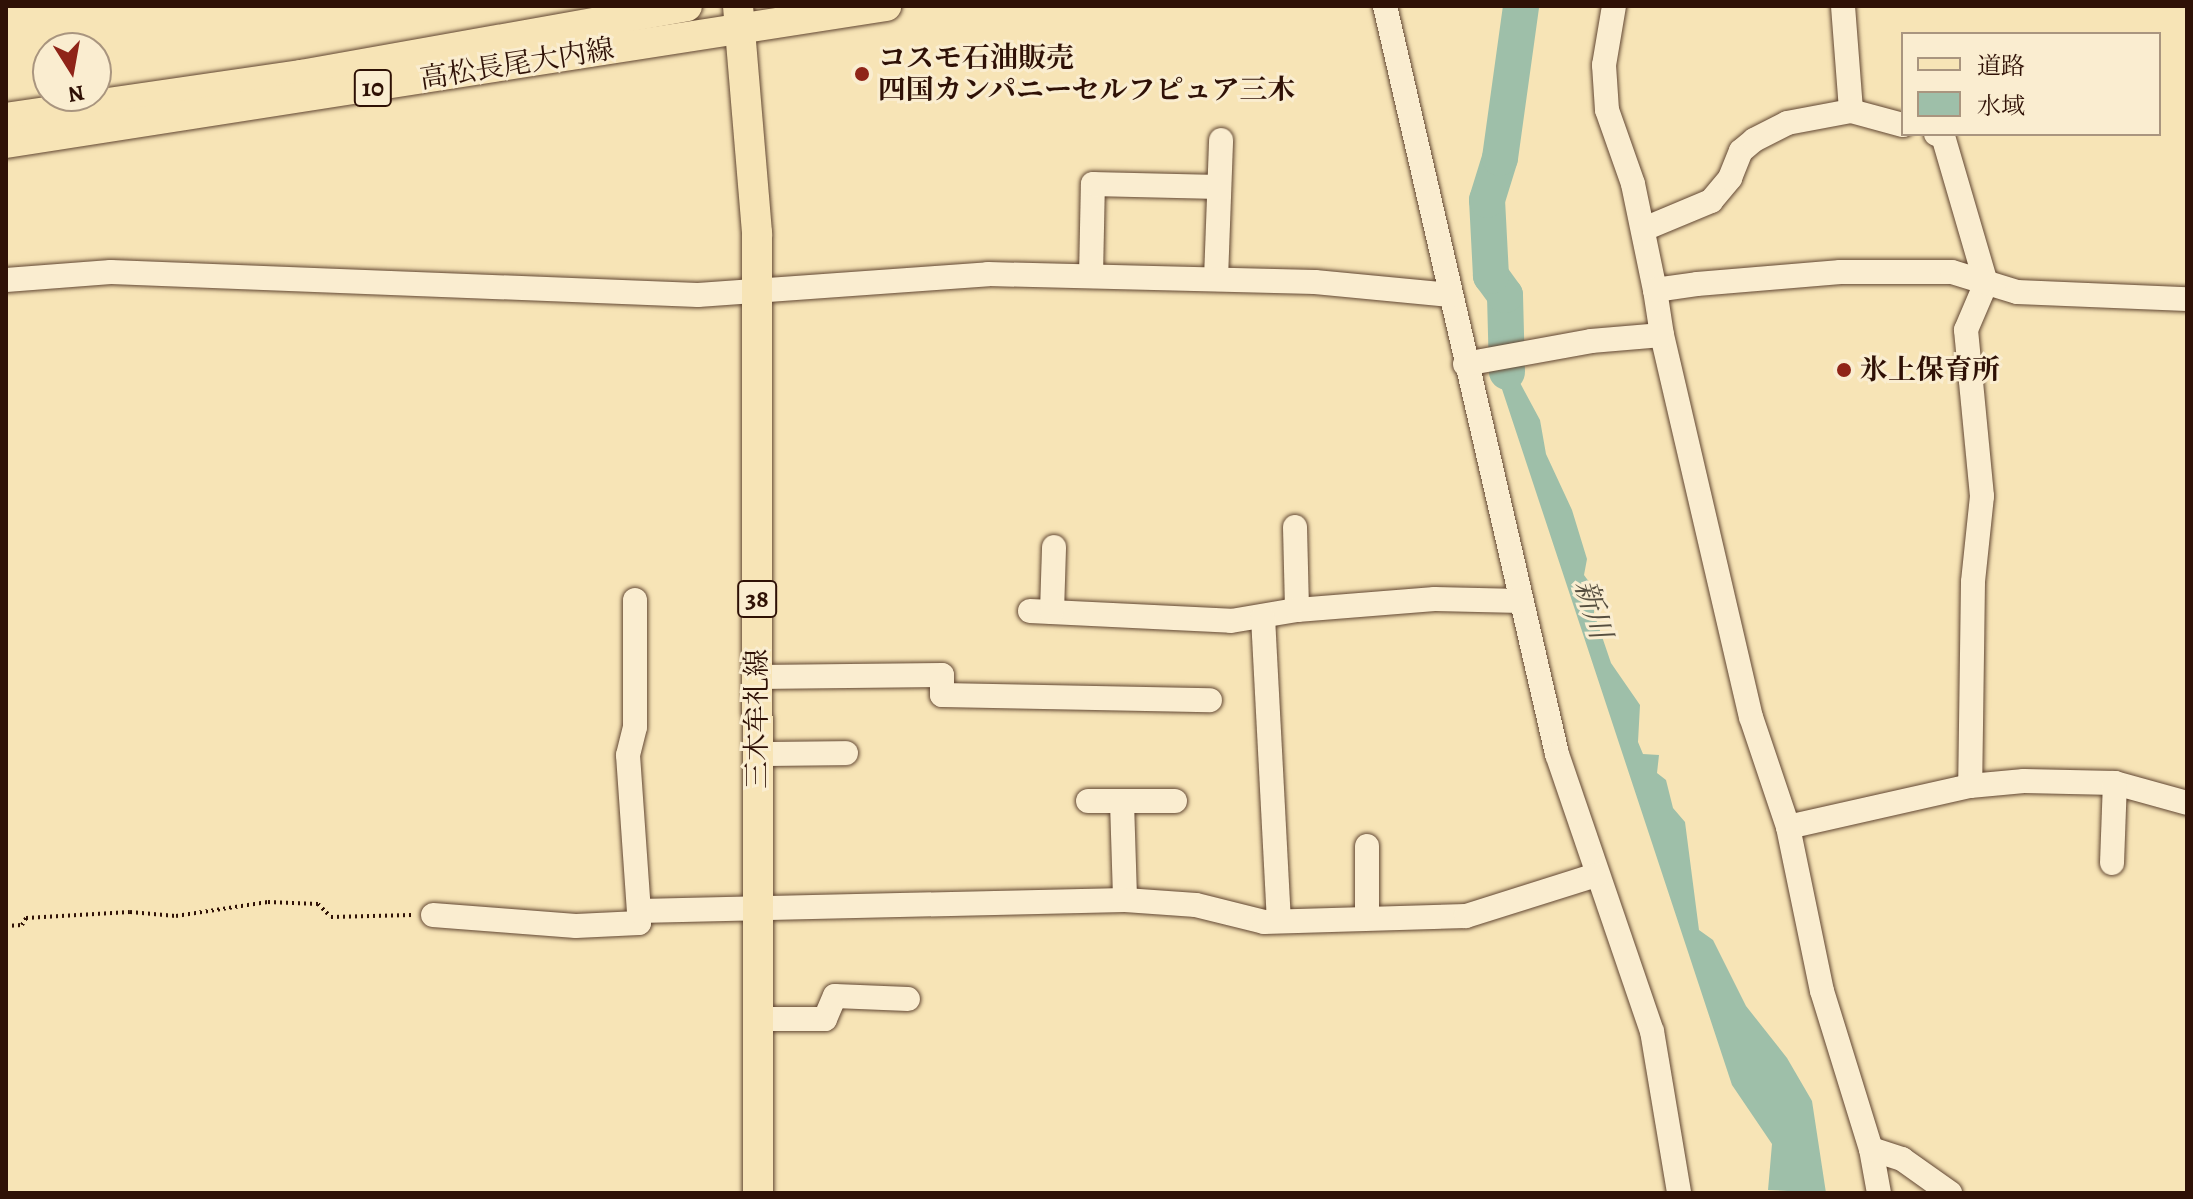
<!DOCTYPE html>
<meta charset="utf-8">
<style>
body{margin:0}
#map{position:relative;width:2193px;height:1199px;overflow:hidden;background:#f7e4b6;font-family:Alegreya,"Noto Serif JP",serif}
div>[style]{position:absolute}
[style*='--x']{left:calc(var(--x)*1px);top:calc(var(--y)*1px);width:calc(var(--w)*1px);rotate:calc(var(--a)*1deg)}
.water>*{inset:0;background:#9ebfa9}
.river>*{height:36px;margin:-18px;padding:0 18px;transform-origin:18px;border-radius:18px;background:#9ebfa9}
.path>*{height:4px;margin-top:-2px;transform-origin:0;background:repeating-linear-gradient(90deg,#2f1106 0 2px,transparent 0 6px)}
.roads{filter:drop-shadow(0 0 2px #614632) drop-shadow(0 0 2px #614632)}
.minor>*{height:24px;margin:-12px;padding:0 12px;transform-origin:12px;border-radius:12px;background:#faedd0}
.major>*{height:30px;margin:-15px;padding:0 15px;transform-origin:15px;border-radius:15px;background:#f7e4b6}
.dots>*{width:22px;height:22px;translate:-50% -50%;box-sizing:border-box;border:4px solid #faedd0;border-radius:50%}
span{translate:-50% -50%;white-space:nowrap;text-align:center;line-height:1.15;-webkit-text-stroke:6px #faedd0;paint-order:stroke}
.shield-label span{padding:2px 6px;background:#faedd0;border:2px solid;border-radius:6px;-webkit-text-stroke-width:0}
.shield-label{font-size:26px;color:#2f1106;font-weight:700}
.poi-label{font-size:28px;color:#2f1106;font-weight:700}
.left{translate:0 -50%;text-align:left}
.street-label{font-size:28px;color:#2f1106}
.water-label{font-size:30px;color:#564e3f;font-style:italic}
.frame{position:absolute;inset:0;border:8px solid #2f1106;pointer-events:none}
.legend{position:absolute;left:1901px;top:32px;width:260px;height:104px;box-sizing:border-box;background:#faedd0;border:2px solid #a9957f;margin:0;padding:10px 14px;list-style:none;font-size:24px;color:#2f1106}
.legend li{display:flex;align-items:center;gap:16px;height:40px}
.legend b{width:40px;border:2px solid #a9957f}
.north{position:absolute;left:32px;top:32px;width:80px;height:80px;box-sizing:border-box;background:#faedd0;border:2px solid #a9957f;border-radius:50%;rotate:169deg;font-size:22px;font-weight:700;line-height:32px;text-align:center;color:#2f1106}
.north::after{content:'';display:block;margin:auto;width:28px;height:36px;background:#8f2418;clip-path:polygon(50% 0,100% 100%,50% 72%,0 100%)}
</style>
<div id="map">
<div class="water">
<i style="clip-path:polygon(1506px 326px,1518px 379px,1540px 420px,1546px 454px,1572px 510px,1587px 559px,1584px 575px,1595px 590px,1594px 613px,1611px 663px,1640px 705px,1638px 742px,1643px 754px,1659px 755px,1657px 773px,1666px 780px,1673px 808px,1685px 822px,1699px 930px,1713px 940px,1746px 1006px,1787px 1058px,1812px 1101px,1826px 1193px,1768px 1190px,1772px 1144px,1732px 1085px,1497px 374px,1492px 327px)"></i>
</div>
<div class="river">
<i style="--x:1507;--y:372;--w:77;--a:-91.5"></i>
<i style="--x:1505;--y:295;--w:24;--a:-126"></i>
<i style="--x:1491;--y:276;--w:76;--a:-93"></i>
<i style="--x:1487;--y:200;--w:44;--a:-72.8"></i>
<i style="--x:1500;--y:158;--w:153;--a:-82.1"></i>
</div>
<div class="path">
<i style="--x:6;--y:926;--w:16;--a:-4"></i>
<i style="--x:22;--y:925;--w:8;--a:-60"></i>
<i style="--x:26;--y:918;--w:104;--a:-3.3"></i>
<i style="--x:130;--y:912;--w:46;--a:5"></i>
<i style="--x:176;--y:916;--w:93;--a:-8.7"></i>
<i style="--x:268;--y:902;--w:50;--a:2.3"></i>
<i style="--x:318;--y:904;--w:18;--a:45"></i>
<i style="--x:331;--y:917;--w:81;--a:-1.4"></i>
</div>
<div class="roads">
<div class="minor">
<i style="--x:1385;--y:6;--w:768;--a:77.05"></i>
<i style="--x:1557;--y:754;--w:293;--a:71.1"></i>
<i style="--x:1652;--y:1031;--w:164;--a:80.5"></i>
<i style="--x:1614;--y:6;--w:60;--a:99.6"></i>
<i style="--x:1604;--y:65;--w:45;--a:86.2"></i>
<i style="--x:1607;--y:110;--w:78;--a:70.6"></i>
<i style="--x:1633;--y:184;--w:108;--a:78.3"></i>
<i style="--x:1843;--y:6;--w:105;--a:85.6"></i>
<i style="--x:1851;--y:111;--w:54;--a:15.1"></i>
<i style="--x:1936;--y:134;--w:7;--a:16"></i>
<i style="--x:1943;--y:136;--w:153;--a:73.7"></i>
<i style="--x:1986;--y:283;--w:51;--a:113.1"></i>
<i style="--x:1966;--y:330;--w:167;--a:84.5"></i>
<i style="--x:1982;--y:496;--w:86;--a:96"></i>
<i style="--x:1973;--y:582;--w:204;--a:90.8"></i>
<i style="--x:1644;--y:229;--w:73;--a:-22.7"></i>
<i style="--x:1711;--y:201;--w:30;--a:-50"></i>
<i style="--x:1730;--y:178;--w:29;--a:-68"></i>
<i style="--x:1741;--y:151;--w:17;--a:-40"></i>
<i style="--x:1754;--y:140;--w:37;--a:-27"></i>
<i style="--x:1787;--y:123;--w:65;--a:-10.6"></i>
<i style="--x:1091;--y:276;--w:92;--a:-88.8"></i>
<i style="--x:1093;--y:184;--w:125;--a:1.4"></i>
<i style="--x:1216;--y:279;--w:139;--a:-87.9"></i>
<i style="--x:6;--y:280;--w:105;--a:-4.4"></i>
<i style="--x:111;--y:272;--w:587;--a:2.24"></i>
<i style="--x:698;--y:295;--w:291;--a:-4.1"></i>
<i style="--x:988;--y:274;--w:327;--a:1.4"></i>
<i style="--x:1315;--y:282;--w:136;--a:5.5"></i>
<i style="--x:1662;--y:335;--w:392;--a:76.9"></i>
<i style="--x:1751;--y:717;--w:116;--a:71.4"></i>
<i style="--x:1788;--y:827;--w:167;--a:78.3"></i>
<i style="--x:1822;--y:991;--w:165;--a:72.8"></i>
<i style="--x:1871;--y:1149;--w:45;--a:79.7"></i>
<i style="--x:1465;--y:364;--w:128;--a:-10.3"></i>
<i style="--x:1591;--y:341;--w:71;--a:-4.8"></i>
<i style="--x:1662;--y:335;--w:46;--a:-98.8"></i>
<i style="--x:1655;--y:290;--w:42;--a:-8.1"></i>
<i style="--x:1697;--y:284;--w:144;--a:-4.8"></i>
<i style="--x:1840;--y:272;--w:112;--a:0"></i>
<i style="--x:1952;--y:272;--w:68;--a:17.1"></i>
<i style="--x:2017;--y:292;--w:170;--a:2.4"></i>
<i style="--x:1295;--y:527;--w:83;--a:88.6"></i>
<i style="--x:635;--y:600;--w:127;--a:90"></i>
<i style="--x:635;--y:727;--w:29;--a:104"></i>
<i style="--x:628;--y:755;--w:156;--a:86"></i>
<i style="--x:1030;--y:611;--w:201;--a:2.8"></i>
<i style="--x:1231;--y:621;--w:67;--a:-9.5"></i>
<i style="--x:1297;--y:610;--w:138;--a:-4.6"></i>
<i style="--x:1435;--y:599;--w:86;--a:1.3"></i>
<i style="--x:1052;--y:612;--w:65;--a:-88.2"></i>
<i style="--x:1263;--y:617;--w:304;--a:87"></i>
<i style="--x:757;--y:677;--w:185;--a:-0.6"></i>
<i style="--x:942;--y:675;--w:20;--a:90"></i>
<i style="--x:942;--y:695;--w:268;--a:1.1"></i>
<i style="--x:757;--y:754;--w:89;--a:-0.6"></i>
<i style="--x:1088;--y:801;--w:87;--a:0"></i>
<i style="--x:1122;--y:802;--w:98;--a:88.2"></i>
<i style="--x:1788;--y:827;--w:187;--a:-12.7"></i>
<i style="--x:1970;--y:786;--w:54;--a:-5.3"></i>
<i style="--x:2024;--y:781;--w:91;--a:1.3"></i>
<i style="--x:2115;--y:783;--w:75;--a:15.5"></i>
<i style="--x:2112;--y:863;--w:80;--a:-87.9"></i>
<i style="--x:433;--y:915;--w:143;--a:4.4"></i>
<i style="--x:576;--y:926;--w:63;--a:-2.7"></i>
<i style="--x:639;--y:923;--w:12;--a:-90"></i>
<i style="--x:639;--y:911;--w:486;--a:-1.3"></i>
<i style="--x:1125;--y:900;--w:71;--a:4"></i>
<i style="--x:1196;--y:905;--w:70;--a:14"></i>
<i style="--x:1264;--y:922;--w:202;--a:-1.7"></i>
<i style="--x:1466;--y:916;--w:136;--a:-17.5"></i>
<i style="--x:1367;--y:916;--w:70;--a:-90"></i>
<i style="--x:758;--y:1019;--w:67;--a:0"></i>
<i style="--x:825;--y:1019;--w:25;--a:-67"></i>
<i style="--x:835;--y:996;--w:73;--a:2.4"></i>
<i style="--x:1871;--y:1149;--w:33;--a:18"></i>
<i style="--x:1902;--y:1159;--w:59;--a:35.3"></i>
</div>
<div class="major">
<i style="--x:738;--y:6;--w:228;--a:85.2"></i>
<i style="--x:757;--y:233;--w:960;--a:89.94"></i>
<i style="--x:6;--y:118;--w:298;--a:-8.3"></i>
<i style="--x:301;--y:75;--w:392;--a:-10.1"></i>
<i style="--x:6;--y:143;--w:891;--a:-8.85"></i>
</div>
</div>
<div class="dots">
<i style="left:862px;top:74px;background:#8f2418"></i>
<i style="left:1844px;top:370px;background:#8f2418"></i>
</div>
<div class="shield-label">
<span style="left:373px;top:88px">10</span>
<span style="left:757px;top:599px">38</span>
</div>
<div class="poi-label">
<span class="left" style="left:878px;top:74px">コスモ石油販売<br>四国カンパニーセルフピュア三木</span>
<span class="left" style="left:1860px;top:370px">氷上保育所</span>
</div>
<div class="street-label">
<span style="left:517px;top:64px;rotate:-9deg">高松長尾大内線</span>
<span style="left:757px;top:719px;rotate:-90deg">三木牟礼線</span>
</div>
<div class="water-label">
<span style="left:1593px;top:609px;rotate:73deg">新川</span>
</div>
<div class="frame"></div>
<ul class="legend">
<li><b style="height:10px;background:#f7e4b6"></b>道路</li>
<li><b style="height:22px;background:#9ebfa9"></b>水域</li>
</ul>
<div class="north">N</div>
</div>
